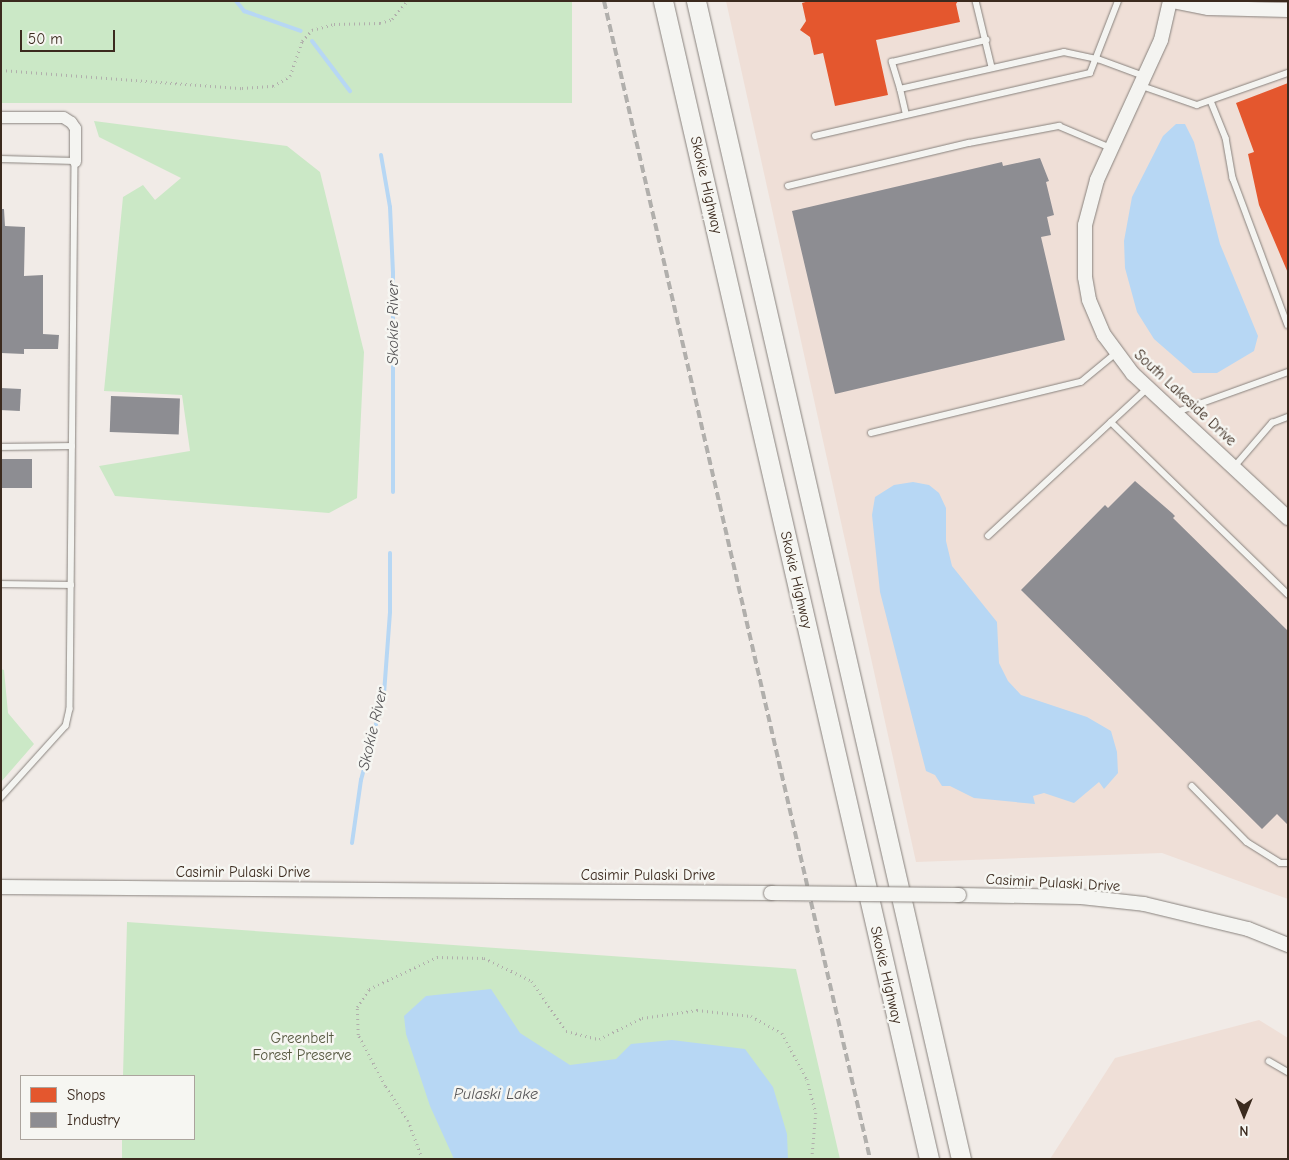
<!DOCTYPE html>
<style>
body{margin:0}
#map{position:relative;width:1289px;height:1160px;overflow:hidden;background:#f1ebe7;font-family:"Comic Neue",sans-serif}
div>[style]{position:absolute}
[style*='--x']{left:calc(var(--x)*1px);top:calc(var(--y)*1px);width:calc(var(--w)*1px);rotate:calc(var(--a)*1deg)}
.built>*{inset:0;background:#efdfd7}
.green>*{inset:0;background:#cbe8c6;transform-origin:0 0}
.water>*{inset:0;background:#b7d7f4}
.shops>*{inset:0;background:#e4572e}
.industry>*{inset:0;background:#8d8d92;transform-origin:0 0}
.stream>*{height:4px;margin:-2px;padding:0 2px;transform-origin:2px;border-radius:2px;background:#b7d7f4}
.path>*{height:2.5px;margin-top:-1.25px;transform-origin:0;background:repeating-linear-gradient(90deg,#b1afac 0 1px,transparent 0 5px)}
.roads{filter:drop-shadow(0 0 1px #88827d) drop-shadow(0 0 1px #88827d)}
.service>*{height:5.5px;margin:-2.75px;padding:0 2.75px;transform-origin:2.75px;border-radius:2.75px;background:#f4f4f1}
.minor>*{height:11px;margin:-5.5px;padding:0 5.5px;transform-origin:5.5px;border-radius:5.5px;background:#f4f4f1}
.tertiary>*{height:14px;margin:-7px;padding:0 7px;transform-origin:7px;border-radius:7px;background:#f4f4f1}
.trunk>*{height:19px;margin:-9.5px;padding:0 9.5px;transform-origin:9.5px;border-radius:9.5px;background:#f4f4f1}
.rail>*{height:4px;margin-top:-2px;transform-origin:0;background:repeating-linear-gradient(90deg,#b1afac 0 8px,transparent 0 12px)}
.bridges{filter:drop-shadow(0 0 1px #88827d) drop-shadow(0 0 1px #88827d)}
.tertiary-bridge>*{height:14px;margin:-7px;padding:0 7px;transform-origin:7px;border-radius:7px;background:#f4f4f1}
span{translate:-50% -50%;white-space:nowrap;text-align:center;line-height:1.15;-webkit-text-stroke:5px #f6f6f2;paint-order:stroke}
.street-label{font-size:15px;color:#3b2a1e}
.park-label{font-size:15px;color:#575941}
.water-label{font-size:16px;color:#545355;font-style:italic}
.frame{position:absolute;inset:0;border:2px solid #3b2a1e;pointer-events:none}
.legend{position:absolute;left:20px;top:1075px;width:175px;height:65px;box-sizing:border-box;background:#f6f6f2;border:1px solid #aba49d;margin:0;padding:6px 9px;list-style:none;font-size:15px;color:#3b2a1e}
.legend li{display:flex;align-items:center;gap:10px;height:25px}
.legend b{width:25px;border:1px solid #aba49d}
.north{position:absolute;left:1219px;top:1090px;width:50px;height:50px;-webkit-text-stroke:4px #f6f6f2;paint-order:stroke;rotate:180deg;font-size:14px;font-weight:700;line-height:20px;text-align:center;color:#3b2a1e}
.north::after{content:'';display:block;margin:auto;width:18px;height:22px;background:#3b2a1e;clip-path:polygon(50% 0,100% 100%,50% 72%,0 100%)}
.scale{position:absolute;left:20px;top:30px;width:95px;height:22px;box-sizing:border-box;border:2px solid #3b2a1e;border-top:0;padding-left:6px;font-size:15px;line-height:18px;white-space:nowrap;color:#3b2a1e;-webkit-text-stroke:4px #f6f6f2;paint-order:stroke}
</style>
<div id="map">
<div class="built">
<i style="clip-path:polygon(726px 1px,1288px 1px,1288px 899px,1162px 853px,916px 862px)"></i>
<i style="clip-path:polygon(1259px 1020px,1288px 1038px,1288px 1159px,1050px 1159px,1115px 1058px)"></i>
</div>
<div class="green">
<i style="left:1px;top:1px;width:571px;height:102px"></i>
<i style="clip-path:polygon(94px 121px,287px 146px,320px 172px,364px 352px,357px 498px,329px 513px,115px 496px,99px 466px,190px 451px,182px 395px,104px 391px,123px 197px,143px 185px,155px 200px,181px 178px,99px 137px)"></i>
<i style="clip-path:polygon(1px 669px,4px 670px,8px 713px,34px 744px,1px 782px)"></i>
<i style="clip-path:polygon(127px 922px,796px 969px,840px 1159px,122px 1159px,122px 1139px,194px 1139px,194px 1076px,123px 1076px)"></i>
</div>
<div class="water">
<i style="clip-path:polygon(1176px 124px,1185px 124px,1194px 142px,1220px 244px,1258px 336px,1254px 351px,1217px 373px,1193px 373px,1154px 339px,1137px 312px,1125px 268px,1124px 241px,1132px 197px,1163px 136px)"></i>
<i style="clip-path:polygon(913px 482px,929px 485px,939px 493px,946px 508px,946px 541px,952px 566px,997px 622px,999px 663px,1008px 681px,1021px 695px,1087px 717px,1111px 731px,1117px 752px,1118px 773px,1104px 789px,1099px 782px,1074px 803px,1044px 793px,1033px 796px,1035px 804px,974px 798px,950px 786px,942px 786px,935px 775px,926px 771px,880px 592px,872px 515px,875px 497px,894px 485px)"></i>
<i style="clip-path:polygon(491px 989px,520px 1033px,570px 1065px,616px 1059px,631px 1044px,672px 1040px,745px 1049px,773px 1087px,787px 1134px,788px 1159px,454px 1159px,430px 1106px,406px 1034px,404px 1016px,426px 996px)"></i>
</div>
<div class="shops">
<i style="clip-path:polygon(809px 1px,958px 1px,956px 4px,960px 22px,876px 40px,888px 95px,835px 106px,823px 53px,814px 55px,810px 37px,800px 30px,806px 21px,802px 3px)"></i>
<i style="clip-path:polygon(1288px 83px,1288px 273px,1259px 205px,1248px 154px,1254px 152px,1236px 103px)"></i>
</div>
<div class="industry">
<i style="clip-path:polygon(1040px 158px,1049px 181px,1046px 182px,1054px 215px,1047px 217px,1051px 235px,1041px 237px,1065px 340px,835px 394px,792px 211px,1002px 162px,1003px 166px)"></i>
<i style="clip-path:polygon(1px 209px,4px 209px,5px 226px,25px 227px,24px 276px,43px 275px,43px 334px,59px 335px,58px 349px,24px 349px,24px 354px,1px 353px)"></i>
<i style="left:1px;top:388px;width:20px;height:22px;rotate:3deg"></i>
<i style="left:111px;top:396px;width:69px;height:36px;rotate:2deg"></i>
<i style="left:1px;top:459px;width:31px;height:29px"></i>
<i style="clip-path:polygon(1135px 481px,1172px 513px,1175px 516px,1173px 518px,1288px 631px,1288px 825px,1277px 814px,1262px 829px,1021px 590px,1105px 505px,1108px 508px)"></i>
</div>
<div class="stream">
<i style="--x:236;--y:1;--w:13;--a:51"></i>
<i style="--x:244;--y:11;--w:60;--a:19.3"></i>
<i style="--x:312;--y:41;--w:63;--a:52.8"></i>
<i style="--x:381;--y:155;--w:53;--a:80.2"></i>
<i style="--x:390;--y:207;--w:65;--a:87.4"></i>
<i style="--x:393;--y:272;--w:220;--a:90"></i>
<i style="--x:352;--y:843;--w:64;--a:-81.9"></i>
<i style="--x:361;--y:780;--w:89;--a:-75"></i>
<i style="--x:384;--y:694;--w:82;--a:-85.8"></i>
<i style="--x:390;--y:612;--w:59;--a:-90"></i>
</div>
<div class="path">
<i style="--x:1;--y:70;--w:242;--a:4.3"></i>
<i style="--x:242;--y:88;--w:31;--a:-4"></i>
<i style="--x:273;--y:86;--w:20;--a:-30"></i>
<i style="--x:290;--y:76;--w:37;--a:-71"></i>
<i style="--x:302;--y:41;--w:15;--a:-48"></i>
<i style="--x:312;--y:30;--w:23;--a:-15"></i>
<i style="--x:334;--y:24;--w:46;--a:-1.2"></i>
<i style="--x:380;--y:23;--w:13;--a:-18"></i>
<i style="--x:392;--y:19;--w:23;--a:-50"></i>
<i style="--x:422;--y:1159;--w:40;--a:-110.2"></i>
<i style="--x:408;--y:1121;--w:42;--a:-123.3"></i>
<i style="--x:385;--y:1086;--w:58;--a:-117.9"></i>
<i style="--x:358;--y:1035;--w:28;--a:-92"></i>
<i style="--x:357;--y:1007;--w:22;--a:-56"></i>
<i style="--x:369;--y:989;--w:75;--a:-25.2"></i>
<i style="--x:437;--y:957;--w:47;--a:1.2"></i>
<i style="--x:484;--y:958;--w:53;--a:25.6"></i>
<i style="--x:532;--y:981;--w:60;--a:55.8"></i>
<i style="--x:566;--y:1031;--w:34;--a:14"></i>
<i style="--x:599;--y:1039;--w:48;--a:-26"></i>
<i style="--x:642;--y:1018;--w:56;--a:-8.3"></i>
<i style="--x:697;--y:1010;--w:54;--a:6.3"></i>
<i style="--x:751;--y:1016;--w:35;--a:29"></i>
<i style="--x:782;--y:1033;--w:52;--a:61.5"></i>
<i style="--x:807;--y:1079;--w:35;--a:75"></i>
<i style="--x:816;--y:1113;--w:46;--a:95"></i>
</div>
<div class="roads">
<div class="service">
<i style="--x:976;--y:1;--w:68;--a:76.4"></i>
<i style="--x:1142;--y:86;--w:58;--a:19.1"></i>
<i style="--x:1197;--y:105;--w:96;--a:-19.4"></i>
<i style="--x:900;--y:89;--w:28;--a:-107"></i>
<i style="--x:892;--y:62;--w:97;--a:-13.2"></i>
<i style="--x:1211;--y:101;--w:40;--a:68"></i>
<i style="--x:1226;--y:138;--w:41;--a:80.1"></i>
<i style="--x:1233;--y:178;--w:157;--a:69.5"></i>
<i style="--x:906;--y:115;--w:27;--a:-103"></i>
<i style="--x:900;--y:89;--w:168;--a:-12.7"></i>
<i style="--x:1064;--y:52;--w:35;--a:12"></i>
<i style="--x:1098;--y:59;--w:49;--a:20.3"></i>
<i style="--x:815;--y:136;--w:282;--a:-12.9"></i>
<i style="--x:1090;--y:73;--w:77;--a:-68.7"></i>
<i style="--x:1;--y:159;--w:74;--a:1.5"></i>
<i style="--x:75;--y:161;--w:548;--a:90.52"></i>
<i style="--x:70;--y:709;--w:17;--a:103"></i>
<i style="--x:66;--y:726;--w:97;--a:132.1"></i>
<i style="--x:788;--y:186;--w:186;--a:-13.4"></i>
<i style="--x:969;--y:143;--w:92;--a:-10.7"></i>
<i style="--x:1059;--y:126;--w:56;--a:22.9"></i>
<i style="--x:1177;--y:412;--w:118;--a:-19.8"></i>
<i style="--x:1111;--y:422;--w:247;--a:44.2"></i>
<i style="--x:871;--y:433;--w:216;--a:-13.7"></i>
<i style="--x:1081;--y:382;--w:44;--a:-39.5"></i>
<i style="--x:1;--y:447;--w:71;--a:-0.8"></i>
<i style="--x:1235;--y:466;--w:57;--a:-49.3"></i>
<i style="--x:1272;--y:423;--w:17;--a:-21"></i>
<i style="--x:988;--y:536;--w:218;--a:-42.8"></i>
<i style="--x:1;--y:584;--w:70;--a:0.8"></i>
<i style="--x:1192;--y:786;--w:78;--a:45.5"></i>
<i style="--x:1247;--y:842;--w:39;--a:32"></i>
<i style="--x:1280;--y:863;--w:8;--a:0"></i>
<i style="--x:1269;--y:1061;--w:22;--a:30"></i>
</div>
<div class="minor">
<i style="--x:1;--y:117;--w:62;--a:0"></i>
<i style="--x:63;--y:117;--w:9;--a:32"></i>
<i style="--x:71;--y:122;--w:7;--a:56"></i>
<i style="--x:75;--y:128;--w:33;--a:90"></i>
</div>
<div class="tertiary">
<i style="--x:1170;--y:1;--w:40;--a:103"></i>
<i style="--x:1161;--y:40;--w:154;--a:114.6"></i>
<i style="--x:1097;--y:180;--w:47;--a:104.9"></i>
<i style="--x:1085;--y:225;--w:52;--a:90"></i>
<i style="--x:1085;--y:277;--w:23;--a:80"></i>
<i style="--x:1089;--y:300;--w:38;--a:67"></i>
<i style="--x:1104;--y:335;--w:49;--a:53.4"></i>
<i style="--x:1133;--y:374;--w:212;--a:42.9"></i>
<i style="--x:1172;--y:1;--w:37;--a:11"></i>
<i style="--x:1208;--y:8;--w:80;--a:1.4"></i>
<i style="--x:1;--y:887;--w:770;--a:0.45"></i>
<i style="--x:959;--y:895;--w:122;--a:0.9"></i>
<i style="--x:1081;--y:897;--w:63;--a:6.3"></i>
<i style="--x:1144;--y:904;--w:107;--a:13.5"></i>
<i style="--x:1248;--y:929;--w:43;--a:21.8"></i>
</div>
<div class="trunk">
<i style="--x:663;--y:1;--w:1188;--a:77.06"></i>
<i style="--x:696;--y:1;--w:1188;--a:77.11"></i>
</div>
</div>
<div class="rail">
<i style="--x:604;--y:1;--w:1188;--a:77.06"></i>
</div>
<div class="bridges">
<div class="tertiary-bridge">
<i style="--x:771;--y:893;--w:188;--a:0.6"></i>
</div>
</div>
<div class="street-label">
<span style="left:706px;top:185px;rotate:77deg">Skokie Highway</span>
<span style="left:1185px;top:398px;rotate:43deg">South Lakeside Drive</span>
<span style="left:796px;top:580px;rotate:77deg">Skokie Highway</span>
<span style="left:243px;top:873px">Casimir Pulaski Drive</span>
<span style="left:648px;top:876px">Casimir Pulaski Drive</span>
<span style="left:1053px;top:883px;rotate:3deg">Casimir Pulaski Drive</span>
<span style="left:886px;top:975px;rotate:77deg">Skokie Highway</span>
</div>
<div class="park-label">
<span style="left:302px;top:1047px">Greenbelt<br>Forest Preserve</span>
</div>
<div class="water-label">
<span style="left:393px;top:323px;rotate:-90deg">Skokie River</span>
<span style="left:373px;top:729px;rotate:-77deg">Skokie River</span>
<span style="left:496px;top:1094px">Pulaski Lake</span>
</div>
<div class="frame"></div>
<ul class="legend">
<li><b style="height:14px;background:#e4572e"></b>Shops</li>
<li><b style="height:14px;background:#8d8d92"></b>Industry</li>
</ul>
<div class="north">N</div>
<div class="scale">50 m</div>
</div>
